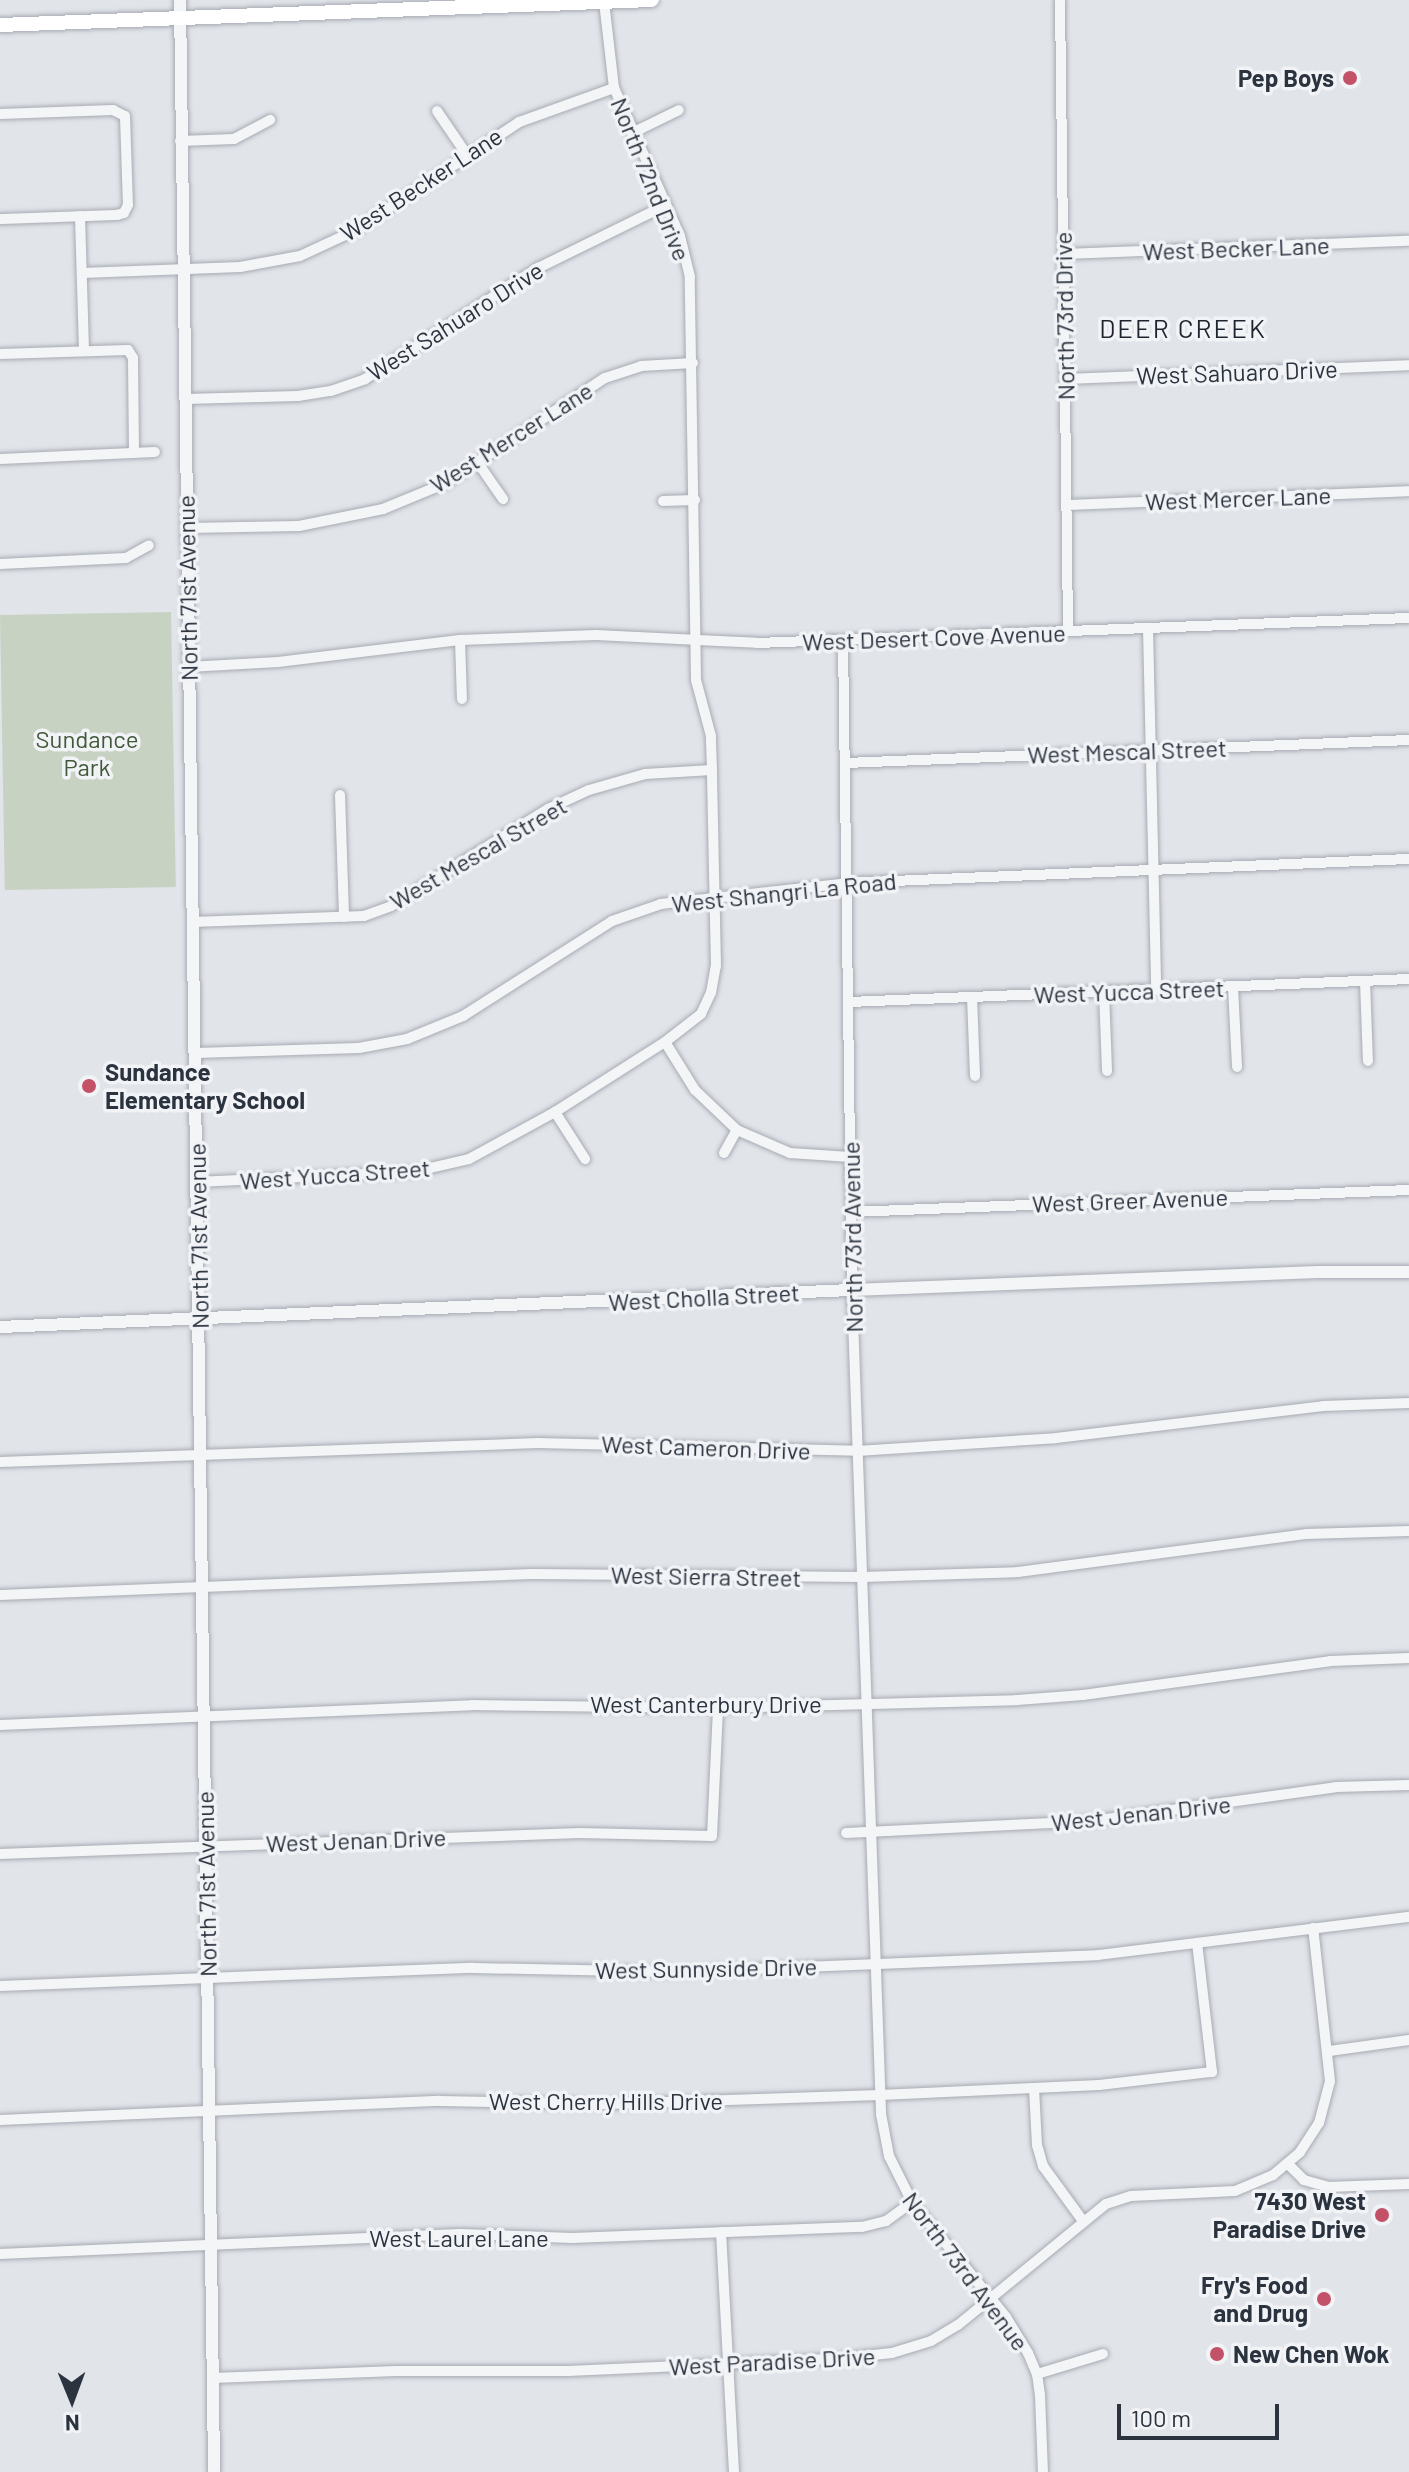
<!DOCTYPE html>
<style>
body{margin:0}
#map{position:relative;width:1409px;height:2472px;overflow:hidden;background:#e1e4e9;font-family:Barlow,sans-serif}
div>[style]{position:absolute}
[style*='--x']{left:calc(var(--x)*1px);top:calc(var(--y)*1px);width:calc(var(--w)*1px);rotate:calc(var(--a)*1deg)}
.green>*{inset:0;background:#c7d2c3;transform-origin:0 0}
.roads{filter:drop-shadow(0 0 2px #a7abb3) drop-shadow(0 0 2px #a7abb3)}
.minor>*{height:10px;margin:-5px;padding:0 5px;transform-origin:5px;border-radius:5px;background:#f4f5f7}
.tertiary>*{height:12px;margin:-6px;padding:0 6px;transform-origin:6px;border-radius:6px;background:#f4f5f7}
.secondary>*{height:14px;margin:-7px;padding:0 7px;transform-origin:7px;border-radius:7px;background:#fff}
.dots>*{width:22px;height:22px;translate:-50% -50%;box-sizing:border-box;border:4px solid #f1f3f6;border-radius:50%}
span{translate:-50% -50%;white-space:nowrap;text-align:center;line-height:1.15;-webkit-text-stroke:7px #f1f3f6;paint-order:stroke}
.poi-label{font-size:24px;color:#2b333f;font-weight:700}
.right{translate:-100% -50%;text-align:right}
.left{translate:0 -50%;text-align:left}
.street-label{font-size:24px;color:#2b333f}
.park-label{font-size:24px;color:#415939}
.neighbourhood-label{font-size:26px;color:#1d2430;letter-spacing:2px}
.north{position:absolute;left:32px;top:2360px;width:80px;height:80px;-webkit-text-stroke:6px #f1f3f6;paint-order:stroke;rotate:179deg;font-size:22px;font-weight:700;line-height:32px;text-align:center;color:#2b333f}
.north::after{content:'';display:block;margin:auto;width:28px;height:36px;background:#2b333f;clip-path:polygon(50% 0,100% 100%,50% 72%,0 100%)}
.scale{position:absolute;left:1117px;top:2404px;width:162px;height:36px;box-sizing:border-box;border:4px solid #2b333f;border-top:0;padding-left:10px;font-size:24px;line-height:28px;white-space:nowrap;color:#2b333f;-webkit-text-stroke:6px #f1f3f6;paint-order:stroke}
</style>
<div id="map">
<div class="green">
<i style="left:171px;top:612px;width:275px;height:171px;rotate:89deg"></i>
</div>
<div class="roads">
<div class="minor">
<i style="--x:1060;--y:0;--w:631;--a:89.27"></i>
<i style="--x:437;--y:111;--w:53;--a:55.7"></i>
<i style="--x:0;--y:114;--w:113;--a:-2"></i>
<i style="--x:113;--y:110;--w:13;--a:27"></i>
<i style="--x:125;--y:116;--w:89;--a:88.1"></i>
<i style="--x:128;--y:205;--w:9;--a:117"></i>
<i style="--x:124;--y:213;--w:7;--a:164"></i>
<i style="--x:117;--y:215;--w:117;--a:178"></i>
<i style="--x:632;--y:133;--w:52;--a:-26.1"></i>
<i style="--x:180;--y:141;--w:54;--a:-2.1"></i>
<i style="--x:234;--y:139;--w:41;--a:-27.8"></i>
<i style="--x:80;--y:216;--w:135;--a:88.3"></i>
<i style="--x:1063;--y:254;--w:346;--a:-2.2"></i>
<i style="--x:82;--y:273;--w:158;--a:-2.2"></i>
<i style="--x:240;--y:267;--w:61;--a:-10.4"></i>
<i style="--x:300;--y:256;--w:60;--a:-24.8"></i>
<i style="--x:354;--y:231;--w:198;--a:-33.4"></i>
<i style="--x:519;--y:122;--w:101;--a:-19.7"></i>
<i style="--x:0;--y:354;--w:128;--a:-1.8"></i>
<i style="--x:128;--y:350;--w:9;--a:58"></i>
<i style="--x:133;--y:358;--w:95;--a:89.4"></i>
<i style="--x:1065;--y:379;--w:344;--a:-2.3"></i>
<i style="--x:185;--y:399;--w:113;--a:-1.5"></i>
<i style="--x:298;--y:396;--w:33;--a:-9"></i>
<i style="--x:331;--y:391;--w:36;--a:-19"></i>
<i style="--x:365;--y:379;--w:206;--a:-32.7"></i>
<i style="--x:538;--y:268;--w:143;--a:-26.2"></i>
<i style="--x:0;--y:459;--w:155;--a:-2.6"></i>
<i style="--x:478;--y:463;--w:44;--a:55.2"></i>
<i style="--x:663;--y:501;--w:32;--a:-2"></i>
<i style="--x:1067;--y:505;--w:342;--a:-2.3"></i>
<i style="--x:187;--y:528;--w:112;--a:-1"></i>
<i style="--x:299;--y:526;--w:86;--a:-11.4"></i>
<i style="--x:383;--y:509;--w:66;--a:-22.3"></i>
<i style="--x:444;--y:484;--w:193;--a:-33.4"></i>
<i style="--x:605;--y:378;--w:38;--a:-18"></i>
<i style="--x:641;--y:366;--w:52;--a:-3.3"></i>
<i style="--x:0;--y:564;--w:126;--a:-2.7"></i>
<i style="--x:126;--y:558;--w:26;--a:-29"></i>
<i style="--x:1148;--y:628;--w:362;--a:88.7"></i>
<i style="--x:460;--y:640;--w:59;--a:88.1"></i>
<i style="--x:843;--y:640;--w:650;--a:89.21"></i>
<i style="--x:852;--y:1290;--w:825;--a:87.98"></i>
<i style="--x:881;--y:2114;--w:43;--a:79.2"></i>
<i style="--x:889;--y:2156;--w:51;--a:63.4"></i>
<i style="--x:912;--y:2202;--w:149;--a:50.7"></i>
<i style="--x:1006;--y:2317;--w:42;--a:58.6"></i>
<i style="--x:1028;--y:2353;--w:23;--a:67"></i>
<i style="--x:1037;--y:2374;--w:21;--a:82"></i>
<i style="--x:1040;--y:2395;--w:77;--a:87.8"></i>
<i style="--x:188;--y:667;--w:90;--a:-3.2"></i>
<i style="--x:278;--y:662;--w:183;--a:-6.9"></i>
<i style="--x:460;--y:640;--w:136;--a:-2.1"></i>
<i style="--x:596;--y:635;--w:161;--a:2.8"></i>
<i style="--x:757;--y:643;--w:652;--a:-2.2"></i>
<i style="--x:846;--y:763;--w:563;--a:-2.34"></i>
<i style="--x:340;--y:795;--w:122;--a:88.1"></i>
<i style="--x:192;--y:922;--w:172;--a:-2"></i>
<i style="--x:364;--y:916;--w:29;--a:-20"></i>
<i style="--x:391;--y:906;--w:185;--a:-31.7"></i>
<i style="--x:548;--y:809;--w:45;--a:-24.9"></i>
<i style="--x:589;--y:790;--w:58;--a:-15.9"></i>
<i style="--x:645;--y:774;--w:67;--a:-3.4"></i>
<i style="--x:1365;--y:981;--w:80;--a:87.9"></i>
<i style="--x:1233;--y:987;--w:80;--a:87.1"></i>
<i style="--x:1104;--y:992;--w:79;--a:87.8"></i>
<i style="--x:972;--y:997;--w:79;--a:87.8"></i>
<i style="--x:849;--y:1002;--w:560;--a:-2.35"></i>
<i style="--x:665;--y:1042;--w:57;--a:58"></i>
<i style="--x:695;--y:1090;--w:58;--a:43.6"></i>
<i style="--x:737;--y:1130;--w:58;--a:23.5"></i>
<i style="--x:790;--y:1153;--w:60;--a:3.8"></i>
<i style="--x:196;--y:1053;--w:163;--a:-1.8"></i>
<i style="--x:359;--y:1048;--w:49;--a:-10.6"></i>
<i style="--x:407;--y:1039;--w:61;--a:-22.3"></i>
<i style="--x:463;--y:1016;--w:177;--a:-32.5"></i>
<i style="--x:612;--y:921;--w:52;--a:-19.1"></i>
<i style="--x:661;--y:904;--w:187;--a:-6.4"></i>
<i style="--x:847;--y:883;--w:563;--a:-2.45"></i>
<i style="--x:555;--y:1112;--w:56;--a:57.4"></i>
<i style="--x:724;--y:1153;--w:26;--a:-61"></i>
<i style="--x:197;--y:1182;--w:216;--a:-2.7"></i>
<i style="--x:413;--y:1172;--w:57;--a:-13.1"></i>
<i style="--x:469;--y:1159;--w:98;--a:-28.7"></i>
<i style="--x:555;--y:1112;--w:130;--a:-32.5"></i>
<i style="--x:665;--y:1042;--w:46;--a:-37.9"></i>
<i style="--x:701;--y:1014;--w:23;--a:-65"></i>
<i style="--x:711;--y:993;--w:27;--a:-80"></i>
<i style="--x:716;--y:966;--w:196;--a:-91.2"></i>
<i style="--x:712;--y:770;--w:34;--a:-92"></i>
<i style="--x:711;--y:736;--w:58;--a:-105"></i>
<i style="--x:696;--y:680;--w:403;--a:-90.9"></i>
<i style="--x:690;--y:277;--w:42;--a:-103.7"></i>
<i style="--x:680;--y:236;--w:162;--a:-114"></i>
<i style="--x:614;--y:88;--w:87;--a:-96.6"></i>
<i style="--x:851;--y:1212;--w:558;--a:-2.26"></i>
<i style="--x:0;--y:1462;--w:538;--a:-2.02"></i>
<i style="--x:538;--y:1443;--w:319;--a:1.4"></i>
<i style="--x:857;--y:1451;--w:199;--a:-3.7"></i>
<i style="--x:1056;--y:1438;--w:269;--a:-6.8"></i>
<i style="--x:1323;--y:1406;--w:86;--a:-2"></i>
<i style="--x:0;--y:1595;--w:532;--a:-2.26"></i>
<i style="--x:532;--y:1574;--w:330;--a:0.5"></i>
<i style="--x:862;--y:1577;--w:156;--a:-1.8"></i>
<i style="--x:1018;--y:1572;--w:290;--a:-7.5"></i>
<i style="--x:1306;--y:1534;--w:103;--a:-1.7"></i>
<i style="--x:0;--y:1725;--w:472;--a:-2.4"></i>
<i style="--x:472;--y:1705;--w:246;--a:0.7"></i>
<i style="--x:718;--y:1708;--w:299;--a:-1.5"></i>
<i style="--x:1017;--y:1700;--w:66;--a:-4.3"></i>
<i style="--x:1083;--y:1695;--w:249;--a:-7.8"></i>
<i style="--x:1330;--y:1661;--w:79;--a:-2.2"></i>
<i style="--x:846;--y:1833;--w:246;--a:-2.8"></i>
<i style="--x:1092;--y:1821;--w:246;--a:-7.9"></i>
<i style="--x:1336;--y:1787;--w:73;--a:-1.6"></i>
<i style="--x:0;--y:1854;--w:580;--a:-2.07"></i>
<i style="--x:580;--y:1833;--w:132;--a:1.3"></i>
<i style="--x:712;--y:1836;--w:128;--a:-87.3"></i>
<i style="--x:0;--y:1986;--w:473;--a:-2.2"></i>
<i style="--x:473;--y:1968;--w:204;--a:1.1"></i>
<i style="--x:677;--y:1972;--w:421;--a:-2.3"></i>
<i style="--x:1098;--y:1955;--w:313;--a:-7"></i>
<i style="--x:1329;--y:2051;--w:81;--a:-7.8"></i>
<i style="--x:1034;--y:2088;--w:57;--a:87"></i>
<i style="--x:1037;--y:2145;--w:22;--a:74"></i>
<i style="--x:1043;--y:2166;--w:68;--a:54"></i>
<i style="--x:0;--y:2120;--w:440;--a:-2.5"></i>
<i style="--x:440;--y:2101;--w:167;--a:1"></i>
<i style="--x:607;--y:2104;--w:273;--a:-1.9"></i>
<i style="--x:880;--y:2095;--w:219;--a:-2.6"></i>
<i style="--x:1099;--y:2085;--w:114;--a:-6.6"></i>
<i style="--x:1212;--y:2072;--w:130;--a:-96.6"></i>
<i style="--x:1288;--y:2164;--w:23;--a:45"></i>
<i style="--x:1304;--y:2180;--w:25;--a:16"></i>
<i style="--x:1328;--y:2187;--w:81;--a:-2.1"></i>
<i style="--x:721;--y:2232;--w:240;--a:86.9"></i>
<i style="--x:0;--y:2254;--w:460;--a:-2.5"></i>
<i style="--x:460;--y:2234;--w:112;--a:2"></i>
<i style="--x:572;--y:2238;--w:290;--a:-2.2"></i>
<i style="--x:862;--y:2227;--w:25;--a:-14"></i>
<i style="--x:886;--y:2221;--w:32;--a:-36"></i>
<i style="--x:1037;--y:2374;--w:69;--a:-16.9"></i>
<i style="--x:213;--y:2378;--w:183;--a:-2.2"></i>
<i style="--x:396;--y:2371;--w:172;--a:0"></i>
<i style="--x:568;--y:2371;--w:268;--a:-2.6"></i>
<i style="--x:836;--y:2359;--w:56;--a:-6.1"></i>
<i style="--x:892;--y:2353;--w:41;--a:-17.1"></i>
<i style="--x:931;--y:2341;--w:31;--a:-31"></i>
<i style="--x:958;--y:2325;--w:191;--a:-39.3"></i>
<i style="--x:1106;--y:2204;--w:26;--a:-18"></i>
<i style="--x:1131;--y:2196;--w:104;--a:-2.8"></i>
<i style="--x:1235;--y:2191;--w:41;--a:-22.8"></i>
<i style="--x:1273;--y:2175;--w:35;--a:-40"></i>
<i style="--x:1300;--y:2152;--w:35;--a:-57"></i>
<i style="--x:1319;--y:2123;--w:43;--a:-75.3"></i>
<i style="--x:1330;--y:2081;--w:154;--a:-96.3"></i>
</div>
<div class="tertiary">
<i style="--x:180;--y:0;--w:2472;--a:89.21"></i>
<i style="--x:0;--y:1327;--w:853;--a:-2.49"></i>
<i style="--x:852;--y:1290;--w:466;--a:-2.2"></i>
<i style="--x:1318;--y:1272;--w:91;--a:0"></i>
</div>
<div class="secondary">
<i style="--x:0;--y:25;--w:652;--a:-2.2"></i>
</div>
</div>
<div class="dots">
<i style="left:1350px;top:78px;background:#c35167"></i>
<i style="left:89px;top:1086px;background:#c35167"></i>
<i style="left:1382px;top:2215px;background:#c35167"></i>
<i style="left:1324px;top:2299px;background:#c35167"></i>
<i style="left:1217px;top:2354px;background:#c35167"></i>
</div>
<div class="poi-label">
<span class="right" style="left:1334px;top:78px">Pep Boys</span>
<span class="left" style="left:105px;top:1086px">Sundance<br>Elementary School</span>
<span class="right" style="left:1366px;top:2215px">7430 West<br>Paradise Drive</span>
<span class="right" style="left:1308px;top:2299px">Fry's Food<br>and Drug</span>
<span class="left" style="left:1233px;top:2354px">New Chen Wok</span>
</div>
<div class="street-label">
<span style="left:651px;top:179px;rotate:68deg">North 72nd Drive</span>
<span style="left:421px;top:184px;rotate:-33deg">West Becker Lane</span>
<span style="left:1236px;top:248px;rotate:-2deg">West Becker Lane</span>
<span style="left:1064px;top:316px;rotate:-91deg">North 73rd Drive</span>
<span style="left:455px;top:321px;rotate:-32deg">West Sahuaro Drive</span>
<span style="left:1237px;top:372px;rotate:-2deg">West Sahuaro Drive</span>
<span style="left:511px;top:437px;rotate:-32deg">West Mercer Lane</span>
<span style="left:1238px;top:498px;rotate:-2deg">West Mercer Lane</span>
<span style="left:187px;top:588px;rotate:-91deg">North 71st Avenue</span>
<span style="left:934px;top:637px;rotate:-2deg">West Desert Cove Avenue</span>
<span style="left:1127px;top:751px;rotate:-2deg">West Mescal Street</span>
<span style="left:478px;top:853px;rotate:-30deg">West Mescal Street</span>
<span style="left:784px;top:892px;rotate:-6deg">West Shangri La Road</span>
<span style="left:1129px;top:991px;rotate:-2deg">West Yucca Street</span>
<span style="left:335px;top:1174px;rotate:-4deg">West Yucca Street</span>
<span style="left:1130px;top:1200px;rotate:-2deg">West Greer Avenue</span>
<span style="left:198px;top:1236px;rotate:-91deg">North 71st Avenue</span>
<span style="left:852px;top:1237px;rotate:-91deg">North 73rd Avenue</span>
<span style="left:704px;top:1297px;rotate:-3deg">West Cholla Street</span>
<span style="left:706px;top:1447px;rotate:2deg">West Cameron Drive</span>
<span style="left:706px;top:1576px;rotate:1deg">West Sierra Street</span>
<span style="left:706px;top:1704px">West Canterbury Drive</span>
<span style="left:1141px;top:1813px;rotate:-6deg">West Jenan Drive</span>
<span style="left:356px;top:1840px;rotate:-2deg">West Jenan Drive</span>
<span style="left:206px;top:1884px;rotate:-91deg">North 71st Avenue</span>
<span style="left:706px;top:1968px;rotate:-1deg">West Sunnyside Drive</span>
<span style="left:606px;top:2101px">West Cherry Hills Drive</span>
<span style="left:459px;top:2238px">West Laurel Lane</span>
<span style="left:966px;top:2271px;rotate:53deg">North 73rd Avenue</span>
<span style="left:772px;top:2361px;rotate:-3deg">West Paradise Drive</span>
</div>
<div class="park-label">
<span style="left:87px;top:753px">Sundance<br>Park</span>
</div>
<div class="neighbourhood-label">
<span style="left:1183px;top:328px">DEER CREEK</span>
</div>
<div class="north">N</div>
<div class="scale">100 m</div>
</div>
